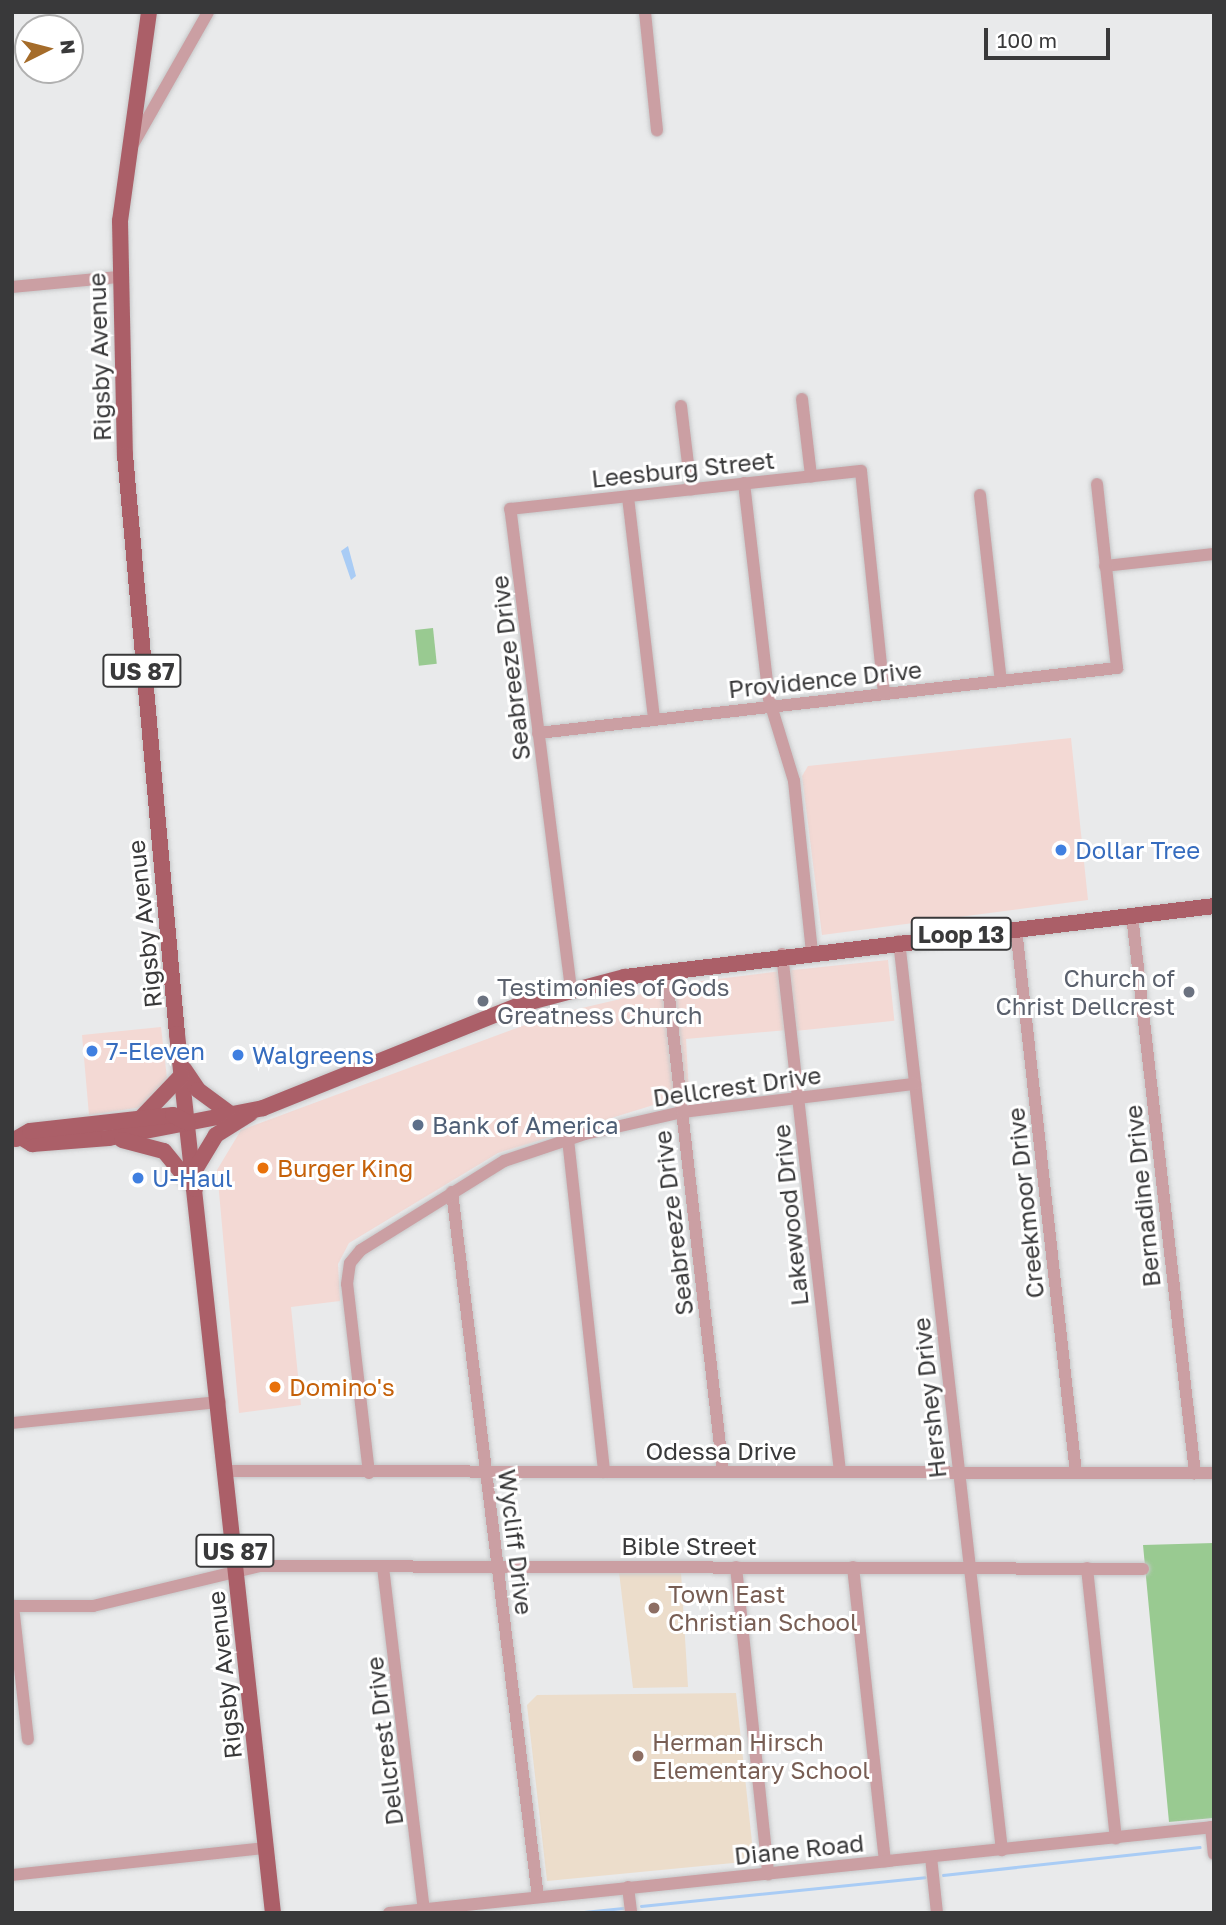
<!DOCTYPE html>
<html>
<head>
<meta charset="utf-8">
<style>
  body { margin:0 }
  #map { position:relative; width:1226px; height:1925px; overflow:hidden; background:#e9eaeb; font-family:"Golos Text",sans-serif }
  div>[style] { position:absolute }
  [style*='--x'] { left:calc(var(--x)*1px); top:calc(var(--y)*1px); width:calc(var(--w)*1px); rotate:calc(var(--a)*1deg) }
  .commercial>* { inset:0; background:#f3d9d4; transform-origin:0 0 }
  .education>* { inset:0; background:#ecddcb }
  .green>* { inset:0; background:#99ca91; transform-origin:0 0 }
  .water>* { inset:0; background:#a9ccf5 }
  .stream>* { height:2.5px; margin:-1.25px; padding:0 1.25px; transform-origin:1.25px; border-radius:1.25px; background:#a9ccf5 }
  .roads { filter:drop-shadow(0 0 2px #c6c7c8) drop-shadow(0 0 2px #c6c7c8) }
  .minor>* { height:12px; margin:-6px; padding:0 6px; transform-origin:6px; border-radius:6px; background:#cb9fa3 }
  .major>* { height:16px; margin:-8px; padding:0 8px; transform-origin:8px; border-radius:8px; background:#ab5f68 }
  .dots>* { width:19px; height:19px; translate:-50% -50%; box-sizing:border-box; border:4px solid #fff; border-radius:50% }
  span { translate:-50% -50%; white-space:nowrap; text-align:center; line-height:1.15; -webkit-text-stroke:6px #fff; paint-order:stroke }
  .shield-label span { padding:2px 5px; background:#fff; border:2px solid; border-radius:5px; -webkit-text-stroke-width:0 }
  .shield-label { font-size:23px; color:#39393a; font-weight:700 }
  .street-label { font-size:24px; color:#39393a }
  .shop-label { font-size:24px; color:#366cbe }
  .left { translate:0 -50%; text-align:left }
  .worship-label { font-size:24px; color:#5b616d }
  .right { translate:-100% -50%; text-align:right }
  .service-label { font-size:24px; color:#4e5e75 }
  .food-label { font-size:24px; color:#c56008 }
  .education-label { font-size:24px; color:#785e54 }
  .frame { position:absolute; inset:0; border:14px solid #39393a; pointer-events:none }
  .north { position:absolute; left:14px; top:14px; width:70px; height:70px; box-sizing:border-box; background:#fff; border:2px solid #b0b0b0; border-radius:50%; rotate:84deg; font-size:19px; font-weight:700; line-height:28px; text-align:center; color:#39393a }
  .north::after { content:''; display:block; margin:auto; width:24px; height:32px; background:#a56c2a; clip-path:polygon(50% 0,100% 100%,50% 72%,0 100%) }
  .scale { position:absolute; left:984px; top:28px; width:126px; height:32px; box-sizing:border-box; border:4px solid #39393a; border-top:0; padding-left:9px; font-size:21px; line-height:24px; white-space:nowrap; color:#39393a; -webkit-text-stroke:5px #fff; paint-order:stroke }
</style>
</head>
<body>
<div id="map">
  <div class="commercial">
    <i style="clip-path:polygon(1071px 738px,1088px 900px,822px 935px,802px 776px,808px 766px)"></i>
    <i style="left:888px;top:960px;width:61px;height:100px;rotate:84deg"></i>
    <i style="clip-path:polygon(781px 971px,787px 1030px,686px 1039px,689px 1094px,498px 1153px,349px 1243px,338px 1264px,340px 1301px,291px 1307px,301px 1405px,239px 1413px,217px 1170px,241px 1130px,552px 1015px,693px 982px)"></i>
    <i style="clip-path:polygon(161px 1027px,167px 1078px,149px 1106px,89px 1115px,82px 1035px)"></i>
  </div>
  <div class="education">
    <i style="clip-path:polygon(619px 1572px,681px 1572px,688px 1687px,633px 1688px)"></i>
    <i style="clip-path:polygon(736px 1693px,754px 1861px,547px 1881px,527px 1705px,537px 1695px)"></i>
  </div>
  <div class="green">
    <i style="left:433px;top:628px;width:36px;height:18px;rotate:84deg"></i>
    <i style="clip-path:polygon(1214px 1543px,1214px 1818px,1169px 1822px,1143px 1545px)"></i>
  </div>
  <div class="water">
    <i style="clip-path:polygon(348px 546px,356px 576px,351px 580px,341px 551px)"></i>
  </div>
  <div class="stream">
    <i style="--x:943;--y:1875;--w:258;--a:-6.2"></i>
    <i style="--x:641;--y:1906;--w:285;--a:-5.8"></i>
    <i style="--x:574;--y:1913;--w:49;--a:-5.8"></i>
  </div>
  <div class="roads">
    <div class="minor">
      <i style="--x:645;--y:12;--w:119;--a:84.2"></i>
      <i style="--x:132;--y:146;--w:154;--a:-60.4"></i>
      <i style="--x:12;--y:287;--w:106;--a:-5.4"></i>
      <i style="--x:802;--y:399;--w:78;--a:83.3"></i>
      <i style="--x:681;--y:406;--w:84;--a:83.1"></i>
      <i style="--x:744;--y:483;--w:217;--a:83.4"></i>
      <i style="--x:769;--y:699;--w:86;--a:73"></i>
      <i style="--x:794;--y:781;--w:171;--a:84"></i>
      <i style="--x:980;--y:495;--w:187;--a:83.6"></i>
      <i style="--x:628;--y:497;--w:224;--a:83.3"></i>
      <i style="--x:1105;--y:566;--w:110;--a:-6.3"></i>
      <i style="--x:538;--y:733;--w:583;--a:-6.41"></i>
      <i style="--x:1117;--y:668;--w:185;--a:-96.2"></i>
      <i style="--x:1132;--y:915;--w:562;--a:83.56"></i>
      <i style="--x:1016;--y:928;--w:548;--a:83.72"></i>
      <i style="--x:899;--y:941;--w:915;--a:83.54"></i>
      <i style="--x:782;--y:954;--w:521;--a:83.61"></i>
      <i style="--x:666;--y:970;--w:505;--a:83.52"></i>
      <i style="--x:571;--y:989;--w:484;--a:-97.2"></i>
      <i style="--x:510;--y:509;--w:353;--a:-6.2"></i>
      <i style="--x:861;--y:471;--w:224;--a:84.1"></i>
      <i style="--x:568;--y:1139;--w:335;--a:83.8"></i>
      <i style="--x:452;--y:1192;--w:710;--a:83.05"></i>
      <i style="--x:12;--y:1423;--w:209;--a:-5.8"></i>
      <i style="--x:228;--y:1471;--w:986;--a:0.12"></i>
      <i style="--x:369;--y:1473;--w:190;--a:-96.6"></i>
      <i style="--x:347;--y:1284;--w:21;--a:-82"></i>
      <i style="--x:350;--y:1263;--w:17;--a:-50"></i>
      <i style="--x:361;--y:1250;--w:168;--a:-31.9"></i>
      <i style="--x:504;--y:1161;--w:85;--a:-18.4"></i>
      <i style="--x:585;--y:1134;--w:99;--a:-12.8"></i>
      <i style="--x:682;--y:1112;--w:235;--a:-6.9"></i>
      <i style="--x:383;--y:1567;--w:344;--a:83.2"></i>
      <i style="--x:736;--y:1567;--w:309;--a:84"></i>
      <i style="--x:853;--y:1567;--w:296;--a:83.8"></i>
      <i style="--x:1087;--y:1568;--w:272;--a:83.9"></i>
      <i style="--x:12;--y:1606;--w:81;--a:0"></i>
      <i style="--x:93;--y:1606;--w:172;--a:-13.5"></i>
      <i style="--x:260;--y:1566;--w:883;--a:0.19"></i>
      <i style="--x:13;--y:1606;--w:134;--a:83.6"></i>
      <i style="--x:1211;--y:1827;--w:27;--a:84"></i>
      <i style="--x:931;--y:1857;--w:56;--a:83.9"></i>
      <i style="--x:12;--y:1875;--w:254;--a:-6.1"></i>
      <i style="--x:628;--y:1887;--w:26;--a:83"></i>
      <i style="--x:389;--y:1913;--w:829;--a:-5.95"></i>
    </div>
    <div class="major">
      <i style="--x:149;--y:12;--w:211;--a:97.9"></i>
      <i style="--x:120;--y:221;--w:234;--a:88.8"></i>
      <i style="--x:125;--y:455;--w:581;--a:84.87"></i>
      <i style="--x:177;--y:1034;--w:884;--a:83.77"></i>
      <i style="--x:184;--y:1069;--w:25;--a:56"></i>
      <i style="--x:198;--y:1090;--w:42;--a:36.3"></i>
      <i style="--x:141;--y:1118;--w:59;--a:-46.4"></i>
      <i style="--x:22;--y:1138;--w:12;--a:31"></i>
      <i style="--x:32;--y:1144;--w:77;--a:-4.5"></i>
      <i style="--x:109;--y:1138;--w:157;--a:-11"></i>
      <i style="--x:263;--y:1108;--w:276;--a:-21.9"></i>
      <i style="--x:519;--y:1005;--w:110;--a:-14.8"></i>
      <i style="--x:625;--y:977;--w:593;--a:-6.87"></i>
      <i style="--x:16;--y:1139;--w:16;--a:-30"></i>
      <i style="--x:30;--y:1131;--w:144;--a:-6.4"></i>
      <i style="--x:173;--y:1115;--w:16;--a:27"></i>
      <i style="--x:122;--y:1140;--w:43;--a:14.7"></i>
      <i style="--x:164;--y:1151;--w:49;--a:50.8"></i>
      <i style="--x:193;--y:1173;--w:44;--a:-58.8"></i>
      <i style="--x:216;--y:1135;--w:40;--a:-32"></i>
    </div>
  </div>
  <div class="dots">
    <i style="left:1061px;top:850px;background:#3f7fe0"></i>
    <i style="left:1189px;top:992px;background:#6b7280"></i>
    <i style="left:483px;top:1001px;background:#6b7280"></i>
    <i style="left:92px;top:1051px;background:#3f7fe0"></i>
    <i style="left:238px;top:1055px;background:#3f7fe0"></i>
    <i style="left:418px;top:1125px;background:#5c6f8a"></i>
    <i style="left:263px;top:1168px;background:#e8710a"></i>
    <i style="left:138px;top:1178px;background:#3f7fe0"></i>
    <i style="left:275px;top:1387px;background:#e8710a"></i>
    <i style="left:654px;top:1608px;background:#8d6e63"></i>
    <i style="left:638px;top:1756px;background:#8d6e63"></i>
  </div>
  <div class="shield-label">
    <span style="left:142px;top:671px">US 87</span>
    <span style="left:961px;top:934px">Loop 13</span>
    <span style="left:235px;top:1551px">US 87</span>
  </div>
  <div class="street-label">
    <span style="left:99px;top:357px;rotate:-92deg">Rigsby Avenue</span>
    <span style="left:683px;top:469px;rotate:-6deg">Leesburg Street</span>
    <span style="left:510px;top:668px;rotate:-97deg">Seabreeze Drive</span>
    <span style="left:825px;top:679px;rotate:-6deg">Providence Drive</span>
    <span style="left:144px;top:924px;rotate:-96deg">Rigsby Avenue</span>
    <span style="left:737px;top:1086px;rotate:-8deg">Dellcrest Drive</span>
    <span style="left:1142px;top:1196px;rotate:-96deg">Bernadine Drive</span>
    <span style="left:1025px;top:1203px;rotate:-96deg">Creekmoor Drive</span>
    <span style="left:790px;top:1215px;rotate:-96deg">Lakewood Drive</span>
    <span style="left:673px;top:1223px;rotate:-97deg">Seabreeze Drive</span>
    <span style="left:929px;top:1398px;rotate:-96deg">Hershey Drive</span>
    <span style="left:721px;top:1451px">Odessa Drive</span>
    <span style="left:516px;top:1542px;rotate:83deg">Wycliff Drive</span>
    <span style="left:689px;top:1546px">Bible Street</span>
    <span style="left:224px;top:1675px;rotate:-96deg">Rigsby Avenue</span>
    <span style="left:384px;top:1741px;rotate:-97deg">Dellcrest Drive</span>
    <span style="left:799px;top:1849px;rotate:-6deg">Diane Road</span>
  </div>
  <div class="shop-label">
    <span class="left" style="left:1075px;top:850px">Dollar Tree</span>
    <span class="left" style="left:106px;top:1051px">7-Eleven</span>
    <span class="left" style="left:252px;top:1055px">Walgreens</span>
    <span class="left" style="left:152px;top:1178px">U-Haul</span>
  </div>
  <div class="worship-label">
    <span class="right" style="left:1175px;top:992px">Church of<br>Christ Dellcrest</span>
    <span class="left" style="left:497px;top:1001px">Testimonies of Gods<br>Greatness Church</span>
  </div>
  <div class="service-label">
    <span class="left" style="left:432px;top:1125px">Bank of America</span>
  </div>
  <div class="food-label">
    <span class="left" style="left:277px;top:1168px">Burger King</span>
    <span class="left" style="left:289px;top:1387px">Domino's</span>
  </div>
  <div class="education-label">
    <span class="left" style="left:668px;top:1608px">Town East<br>Christian School</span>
    <span class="left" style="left:652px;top:1756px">Herman Hirsch<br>Elementary School</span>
  </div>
  <div class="frame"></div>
  <div class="north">N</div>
  <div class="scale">100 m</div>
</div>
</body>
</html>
